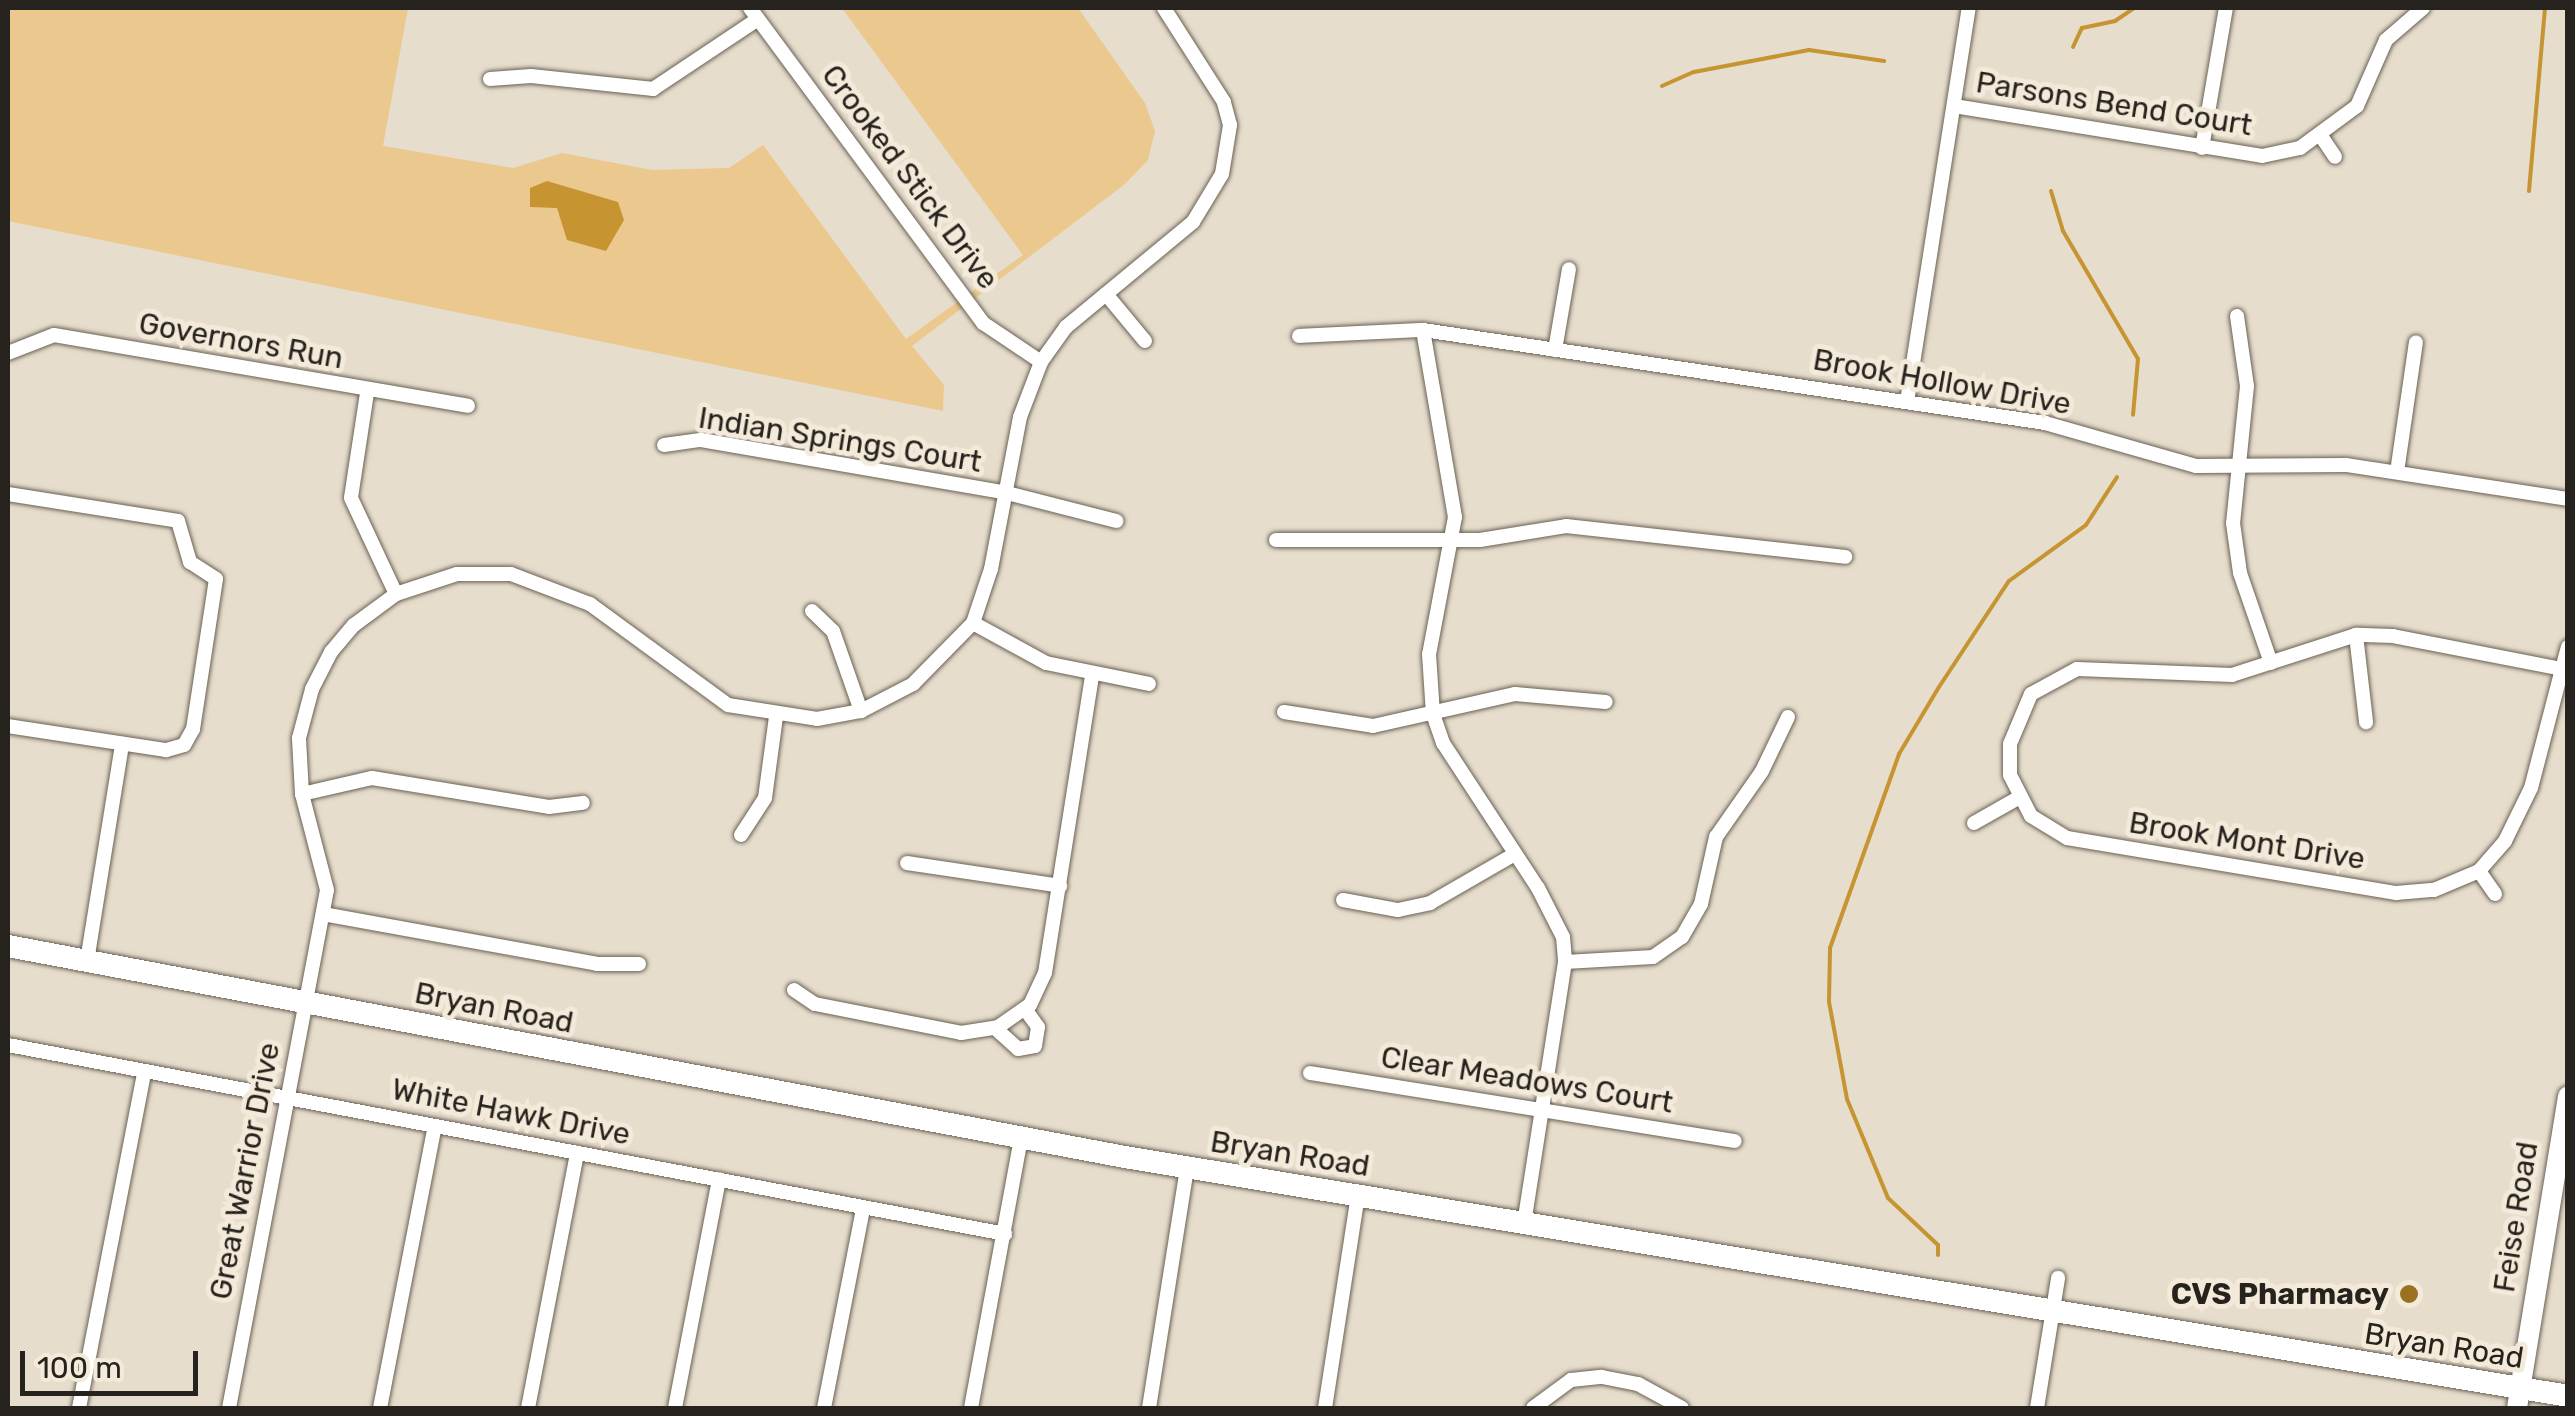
<!DOCTYPE html>
<html>
<head>
<meta charset="utf-8">
<style>
  body { margin:0 }
  #map { position:relative; width:2575px; height:1416px; overflow:hidden; background:#e6ddcd; font-family:Rubik,sans-serif }
  div>[style] { position:absolute }
  [style*='--x'] { left:calc(var(--x)*1px); top:calc(var(--y)*1px); width:calc(var(--w)*1px); rotate:calc(var(--a)*1deg) }
  .green>* { inset:0; background:#ebc88d }
  .water>* { inset:0; background:#c69431 }
  .stream>* { height:4px; margin:-2px; padding:0 2px; transform-origin:2px; border-radius:2px; background:#c69431 }
  .roads { filter:drop-shadow(0 0 2px #696153) drop-shadow(0 0 2px #696153) }
  .street>* { height:14px; margin:-7px; padding:0 7px; transform-origin:7px; border-radius:7px; background:#fff }
  .secondary>* { height:20px; margin:-10px; padding:0 10px; transform-origin:10px; border-radius:10px; background:#fff }
  .primary>* { height:22px; margin:-11px; padding:0 11px; transform-origin:11px; border-radius:11px; background:#fff }
  .dots>* { width:28px; height:28px; translate:-50% -50%; box-sizing:border-box; border:5px solid #f4eada; border-radius:50% }
  span { translate:-50% -50%; white-space:nowrap; text-align:center; line-height:1.15; -webkit-text-stroke:10px #f4eada; paint-order:stroke }
  .street-label { font-size:30px; color:#26221d }
  .poi-label { font-size:30px; color:#26221d; font-weight:700 }
  .right { translate:-100% -50%; text-align:right }
  .frame { position:absolute; inset:0; border:10px solid #26221d; pointer-events:none }
  .scale { position:absolute; left:20px; top:1351px; width:178px; height:45px; box-sizing:border-box; border:5px solid #26221d; border-top:0; padding-left:12px; font-size:30px; line-height:35px; white-space:nowrap; color:#26221d; -webkit-text-stroke:8px #f4eada; paint-order:stroke }
</style>
</head>
<body>
<div id="map">
  <div class="green">
    <i style="clip-path:polygon(8px 8px,408px 8px,383px 146px,513px 168px,562px 153px,652px 170px,729px 168px,763px 145px,906px 339px,1023px 255px,842px 8px,1078px 8px,1145px 103px,1155px 131px,1148px 160px,1125px 184px,912px 346px,944px 385px,943px 411px,8px 221px)"></i>
  </div>
  <div class="water">
    <i style="clip-path:polygon(547px 181px,618px 202px,624px 220px,606px 251px,567px 240px,557px 208px,530px 207px,530px 188px)"></i>
  </div>
  <div class="stream">
    <i style="--x:2073;--y:47;--w:21;--a:-65"></i>
    <i style="--x:2082;--y:28;--w:34;--a:-12"></i>
    <i style="--x:2115;--y:21;--w:23;--a:-34"></i>
    <i style="--x:1662;--y:86;--w:35;--a:-24"></i>
    <i style="--x:1694;--y:72;--w:117;--a:-10.8"></i>
    <i style="--x:1809;--y:50;--w:76;--a:8.3"></i>
    <i style="--x:2051;--y:191;--w:42;--a:73.3"></i>
    <i style="--x:2063;--y:231;--w:148;--a:59.6"></i>
    <i style="--x:2138;--y:359;--w:56;--a:95.1"></i>
    <i style="--x:2529;--y:191;--w:184;--a:-85"></i>
    <i style="--x:1938;--y:1255;--w:10;--a:-90"></i>
    <i style="--x:1938;--y:1245;--w:69;--a:-136.8"></i>
    <i style="--x:1888;--y:1198;--w:107;--a:-112.5"></i>
    <i style="--x:1847;--y:1099;--w:99;--a:-100.5"></i>
    <i style="--x:1829;--y:1002;--w:54;--a:-88.9"></i>
    <i style="--x:1830;--y:948;--w:206;--a:-70.4"></i>
    <i style="--x:1899;--y:754;--w:78;--a:-59.2"></i>
    <i style="--x:1939;--y:687;--w:127;--a:-56.6"></i>
    <i style="--x:2009;--y:581;--w:95;--a:-36"></i>
    <i style="--x:2086;--y:525;--w:57;--a:-57.1"></i>
  </div>
  <div class="roads">
    <div class="street">
      <i style="--x:750;--y:8;--w:392;--a:53.5"></i>
      <i style="--x:983;--y:323;--w:70;--a:33.9"></i>
      <i style="--x:490;--y:79;--w:41;--a:-4.2"></i>
      <i style="--x:531;--y:76;--w:123;--a:6.1"></i>
      <i style="--x:653;--y:89;--w:126;--a:-33.7"></i>
      <i style="--x:1954;--y:106;--w:312;--a:9.2"></i>
      <i style="--x:2262;--y:156;--w:39;--a:-12"></i>
      <i style="--x:2300;--y:148;--w:71;--a:-36.4"></i>
      <i style="--x:2357;--y:106;--w:72;--a:-66.3"></i>
      <i style="--x:2386;--y:40;--w:49;--a:-40.9"></i>
      <i style="--x:2321;--y:136;--w:25;--a:56"></i>
      <i style="--x:2202;--y:148;--w:142;--a:-80.3"></i>
      <i style="--x:1106;--y:294;--w:61;--a:50.3"></i>
      <i style="--x:2237;--y:316;--w:71;--a:81.9"></i>
      <i style="--x:2247;--y:386;--w:138;--a:95.8"></i>
      <i style="--x:2233;--y:523;--w:50;--a:82"></i>
      <i style="--x:2240;--y:573;--w:95;--a:71"></i>
      <i style="--x:1423;--y:330;--w:190;--a:80.3"></i>
      <i style="--x:1455;--y:517;--w:139;--a:100.7"></i>
      <i style="--x:1429;--y:654;--w:60;--a:86.2"></i>
      <i style="--x:1433;--y:714;--w:31;--a:71"></i>
      <i style="--x:1443;--y:743;--w:173;--a:56.8"></i>
      <i style="--x:1538;--y:888;--w:55;--a:63"></i>
      <i style="--x:1563;--y:937;--w:25;--a:85"></i>
      <i style="--x:1565;--y:962;--w:264;--a:98.9"></i>
      <i style="--x:1299;--y:336;--w:124;--a:-2.8"></i>
      <i style="--x:1423;--y:330;--w:629;--a:8.5"></i>
      <i style="--x:2045;--y:423;--w:157;--a:15.9"></i>
      <i style="--x:2196;--y:466;--w:150;--a:-0.4"></i>
      <i style="--x:2346;--y:465;--w:225;--a:8.7"></i>
      <i style="--x:1555;--y:350;--w:82;--a:-80.2"></i>
      <i style="--x:8;--y:353;--w:49;--a:-21.4"></i>
      <i style="--x:54;--y:335;--w:420;--a:9.7"></i>
      <i style="--x:367;--y:393;--w:106;--a:98.7"></i>
      <i style="--x:351;--y:498;--w:106;--a:64.9"></i>
      <i style="--x:1907;--y:402;--w:399;--a:-81.1"></i>
      <i style="--x:664;--y:445;--w:37;--a:-8"></i>
      <i style="--x:701;--y:440;--w:311;--a:9.8"></i>
      <i style="--x:1007;--y:493;--w:113;--a:14.4"></i>
      <i style="--x:2397;--y:472;--w:131;--a:-81.7"></i>
      <i style="--x:8;--y:494;--w:172;--a:9"></i>
      <i style="--x:178;--y:521;--w:43;--a:73.7"></i>
      <i style="--x:190;--y:562;--w:31;--a:33"></i>
      <i style="--x:216;--y:579;--w:152;--a:98.7"></i>
      <i style="--x:193;--y:729;--w:18;--a:119"></i>
      <i style="--x:184;--y:745;--w:19;--a:164"></i>
      <i style="--x:166;--y:750;--w:160;--a:-171.4"></i>
      <i style="--x:1276;--y:540;--w:204;--a:0"></i>
      <i style="--x:1480;--y:540;--w:87;--a:-9.2"></i>
      <i style="--x:1566;--y:526;--w:281;--a:6.3"></i>
      <i style="--x:812;--y:611;--w:29;--a:44"></i>
      <i style="--x:833;--y:631;--w:85;--a:70.7"></i>
      <i style="--x:973;--y:623;--w:83;--a:28.7"></i>
      <i style="--x:1046;--y:663;--w:105;--a:11.5"></i>
      <i style="--x:2356;--y:635;--w:88;--a:83.4"></i>
      <i style="--x:2562;--y:669;--w:172;--a:-169"></i>
      <i style="--x:2393;--y:636;--w:37;--a:-178"></i>
      <i style="--x:2356;--y:635;--w:130;--a:162.1"></i>
      <i style="--x:2232;--y:675;--w:155;--a:-177.8"></i>
      <i style="--x:2077;--y:669;--w:52;--a:151.5"></i>
      <i style="--x:2031;--y:694;--w:54;--a:112.8"></i>
      <i style="--x:2010;--y:744;--w:31;--a:90"></i>
      <i style="--x:2010;--y:775;--w:46;--a:62.9"></i>
      <i style="--x:2031;--y:816;--w:42;--a:31.4"></i>
      <i style="--x:2067;--y:838;--w:334;--a:9.5"></i>
      <i style="--x:2396;--y:893;--w:38;--a:-5"></i>
      <i style="--x:2434;--y:890;--w:49;--a:-22.9"></i>
      <i style="--x:2479;--y:871;--w:40;--a:-49"></i>
      <i style="--x:2505;--y:841;--w:59;--a:-63.9"></i>
      <i style="--x:2531;--y:788;--w:123;--a:-75.4"></i>
      <i style="--x:2562;--y:669;--w:23;--a:-75"></i>
      <i style="--x:1284;--y:712;--w:90;--a:8.9"></i>
      <i style="--x:1373;--y:726;--w:146;--a:-12.7"></i>
      <i style="--x:1515;--y:694;--w:91;--a:5"></i>
      <i style="--x:302;--y:794;--w:72;--a:-12.9"></i>
      <i style="--x:372;--y:778;--w:179;--a:9.3"></i>
      <i style="--x:549;--y:807;--w:34;--a:-7"></i>
      <i style="--x:1974;--y:823;--w:53;--a:-29.5"></i>
      <i style="--x:741;--y:835;--w:44;--a:-57"></i>
      <i style="--x:765;--y:798;--w:82;--a:-82.3"></i>
      <i style="--x:907;--y:863;--w:155;--a:8.5"></i>
      <i style="--x:2479;--y:871;--w:28;--a:55"></i>
      <i style="--x:1343;--y:900;--w:56;--a:10.3"></i>
      <i style="--x:1398;--y:910;--w:33;--a:-12"></i>
      <i style="--x:1430;--y:903;--w:96;--a:-30"></i>
      <i style="--x:323;--y:914;--w:279;--a:10.3"></i>
      <i style="--x:597;--y:964;--w:42;--a:0"></i>
      <i style="--x:87;--y:961;--w:220;--a:-80.8"></i>
      <i style="--x:1565;--y:962;--w:88;--a:-3.3"></i>
      <i style="--x:1653;--y:957;--w:35;--a:-35"></i>
      <i style="--x:1682;--y:937;--w:38;--a:-60"></i>
      <i style="--x:1701;--y:904;--w:69;--a:-77.4"></i>
      <i style="--x:1716;--y:837;--w:80;--a:-55.1"></i>
      <i style="--x:1762;--y:771;--w:60;--a:-64.3"></i>
      <i style="--x:794;--y:990;--w:25;--a:34"></i>
      <i style="--x:815;--y:1004;--w:149;--a:11.2"></i>
      <i style="--x:961;--y:1033;--w:37;--a:-9"></i>
      <i style="--x:998;--y:1027;--w:39;--a:-35"></i>
      <i style="--x:1030;--y:1005;--w:35;--a:-65"></i>
      <i style="--x:1045;--y:973;--w:302;--a:-81"></i>
      <i style="--x:995;--y:1028;--w:31;--a:42"></i>
      <i style="--x:1018;--y:1049;--w:17;--a:-10"></i>
      <i style="--x:1035;--y:1046;--w:19;--a:-81"></i>
      <i style="--x:1038;--y:1027;--w:22;--a:-126"></i>
      <i style="--x:8;--y:1045;--w:1015;--a:10.73"></i>
      <i style="--x:1310;--y:1073;--w:430;--a:9.1"></i>
      <i style="--x:79;--y:1408;--w:341;--a:-79"></i>
      <i style="--x:229;--y:1408;--w:527;--a:-79.29"></i>
      <i style="--x:327;--y:890;--w:99;--a:-104.6"></i>
      <i style="--x:302;--y:794;--w:56;--a:-93.1"></i>
      <i style="--x:299;--y:738;--w:51;--a:-75.1"></i>
      <i style="--x:312;--y:689;--w:42;--a:-62.8"></i>
      <i style="--x:331;--y:652;--w:35;--a:-50"></i>
      <i style="--x:354;--y:625;--w:52;--a:-36.4"></i>
      <i style="--x:396;--y:594;--w:64;--a:-18.2"></i>
      <i style="--x:457;--y:574;--w:54;--a:0"></i>
      <i style="--x:511;--y:574;--w:85;--a:20.8"></i>
      <i style="--x:590;--y:604;--w:171;--a:36.2"></i>
      <i style="--x:728;--y:705;--w:90;--a:8.9"></i>
      <i style="--x:817;--y:719;--w:45;--a:-10.3"></i>
      <i style="--x:861;--y:711;--w:59;--a:-27.4"></i>
      <i style="--x:913;--y:684;--w:86;--a:-45.5"></i>
      <i style="--x:973;--y:623;--w:57;--a:-71.6"></i>
      <i style="--x:991;--y:569;--w:155;--a:-79.2"></i>
      <i style="--x:1020;--y:417;--w:59;--a:-69.1"></i>
      <i style="--x:1041;--y:362;--w:43;--a:-54.5"></i>
      <i style="--x:1066;--y:327;--w:165;--a:-39.6"></i>
      <i style="--x:1193;--y:222;--w:56;--a:-58.9"></i>
      <i style="--x:1222;--y:174;--w:50;--a:-80.7"></i>
      <i style="--x:1230;--y:125;--w:24;--a:-105"></i>
      <i style="--x:1224;--y:102;--w:112;--a:-122.6"></i>
      <i style="--x:380;--y:1408;--w:287;--a:-79"></i>
      <i style="--x:528;--y:1408;--w:260;--a:-79.1"></i>
      <i style="--x:675;--y:1408;--w:233;--a:-79.1"></i>
      <i style="--x:824;--y:1408;--w:203;--a:-78.9"></i>
      <i style="--x:971;--y:1408;--w:274;--a:-79.5"></i>
      <i style="--x:1149;--y:1408;--w:244;--a:-81"></i>
      <i style="--x:1325;--y:1408;--w:216;--a:-81.2"></i>
      <i style="--x:1533;--y:1408;--w:47;--a:-36.4"></i>
      <i style="--x:1571;--y:1380;--w:31;--a:-6"></i>
      <i style="--x:1602;--y:1377;--w:37;--a:11"></i>
      <i style="--x:1638;--y:1384;--w:50;--a:28.6"></i>
      <i style="--x:2037;--y:1408;--w:132;--a:-80.8"></i>
    </div>
    <div class="secondary">
      <i style="--x:2517;--y:1408;--w:316;--a:-80.7"></i>
    </div>
    <div class="primary">
      <i style="--x:8;--y:946;--w:1137;--a:10.7"></i>
      <i style="--x:1125;--y:1157;--w:1463;--a:9.4"></i>
    </div>
  </div>
  <div class="dots">
    <i style="left:2409px;top:1294px;background:#9a711e"></i>
  </div>
  <div class="street-label">
    <span style="left:2114px;top:104px;rotate:9deg">Parsons Bend Court</span>
    <span style="left:910px;top:177px;rotate:53deg">Crooked Stick Drive</span>
    <span style="left:241px;top:341px;rotate:10deg">Governors Run</span>
    <span style="left:1942px;top:382px;rotate:10deg">Brook Hollow Drive</span>
    <span style="left:840px;top:440px;rotate:9deg">Indian Springs Court</span>
    <span style="left:2247px;top:841px;rotate:9deg">Brook Mont Drive</span>
    <span style="left:494px;top:1008px;rotate:11deg">Bryan Road</span>
    <span style="left:1527px;top:1080px;rotate:9deg">Clear Meadows Court</span>
    <span style="left:511px;top:1112px;rotate:11deg">White Hawk Drive</span>
    <span style="left:1290px;top:1154px;rotate:9deg">Bryan Road</span>
    <span style="left:245px;top:1171px;rotate:-79deg">Great Warrior Drive</span>
    <span style="left:2516px;top:1217px;rotate:-81deg">Feise Road</span>
    <span style="left:2444px;top:1346px;rotate:9deg">Bryan Road</span>
  </div>
  <div class="poi-label">
    <span class="right" style="left:2389px;top:1294px">CVS Pharmacy</span>
  </div>
  <div class="frame"></div>
  <div class="scale">100 m</div>
</div>
</body>
</html>
